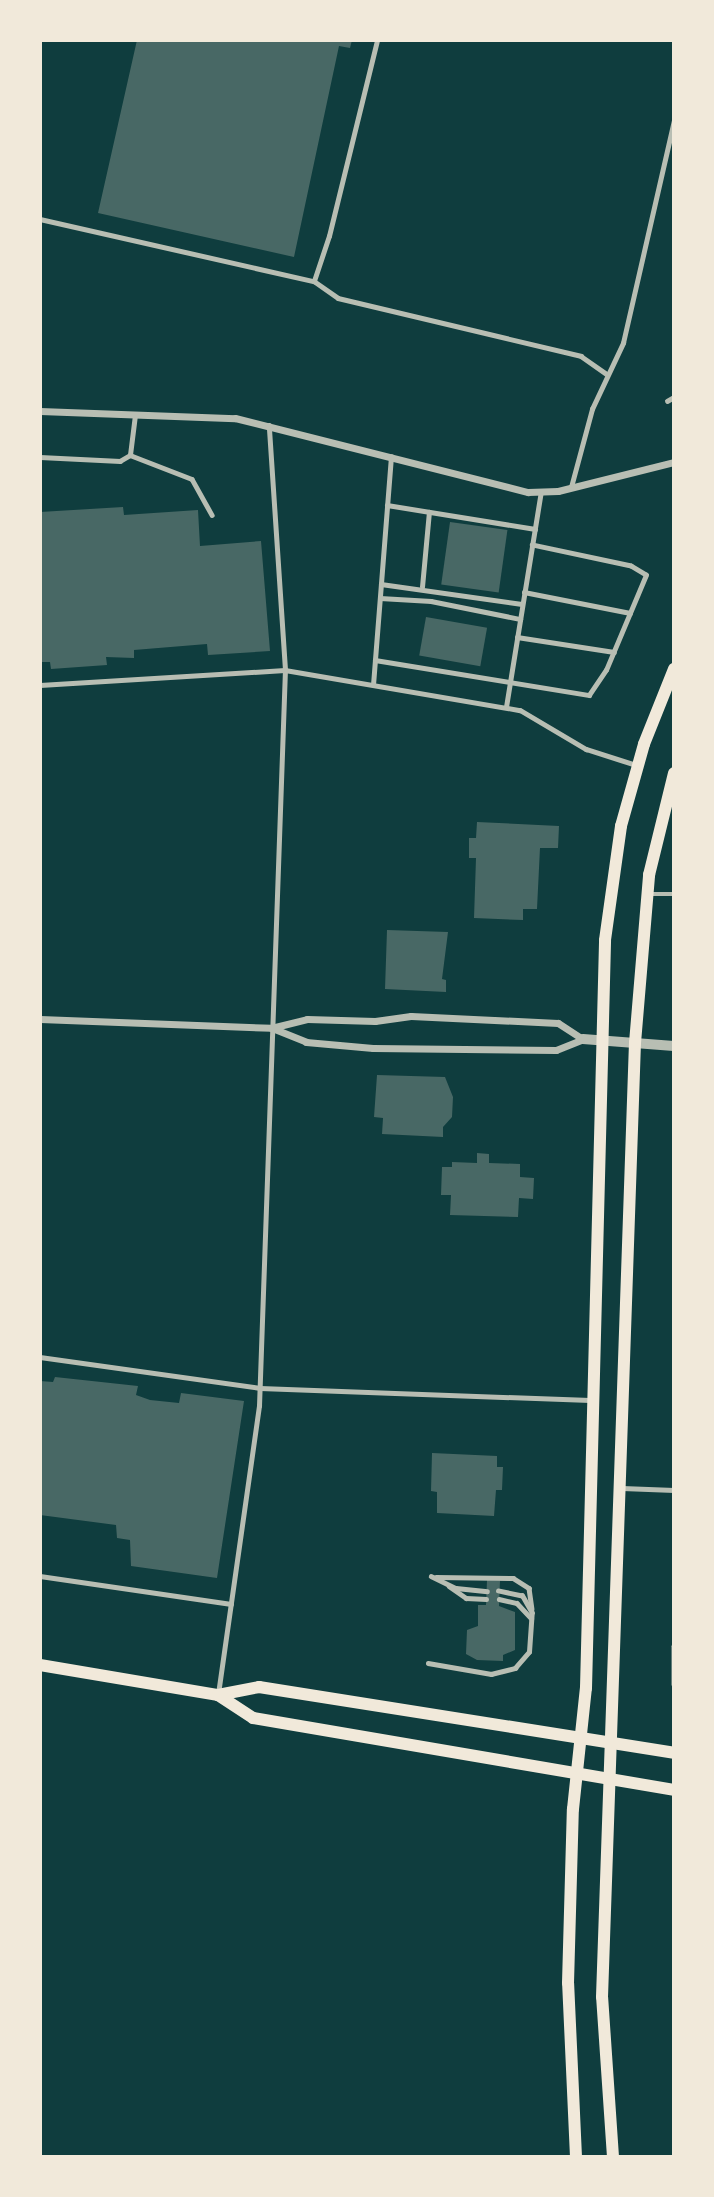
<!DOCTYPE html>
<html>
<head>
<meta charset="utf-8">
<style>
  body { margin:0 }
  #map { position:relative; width:714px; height:2197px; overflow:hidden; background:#0f3d3e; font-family:Quicksand,sans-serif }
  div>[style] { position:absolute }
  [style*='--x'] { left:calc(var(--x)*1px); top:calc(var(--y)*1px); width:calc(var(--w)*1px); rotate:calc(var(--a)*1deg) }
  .building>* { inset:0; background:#486865; transform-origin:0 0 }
  .service>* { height:4.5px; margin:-2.25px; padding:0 2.25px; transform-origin:2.25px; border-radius:2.25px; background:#b8beb3 }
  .minor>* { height:7px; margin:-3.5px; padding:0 3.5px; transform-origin:3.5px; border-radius:3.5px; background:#b8beb3 }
  .tertiary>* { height:10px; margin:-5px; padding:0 5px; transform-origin:5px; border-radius:5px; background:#b8beb3 }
  .secondary>* { height:12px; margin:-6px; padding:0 6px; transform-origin:6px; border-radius:6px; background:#f1e9da }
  span { translate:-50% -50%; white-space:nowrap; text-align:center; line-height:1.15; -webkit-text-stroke:6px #f1e9da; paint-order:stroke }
  .frame { position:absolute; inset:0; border:42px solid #f1e9da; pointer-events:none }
</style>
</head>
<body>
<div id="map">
  <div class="building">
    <i style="clip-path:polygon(137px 40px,352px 40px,350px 48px,339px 46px,294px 257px,98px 213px)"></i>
    <i style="clip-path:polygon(123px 507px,124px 515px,198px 510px,200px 546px,261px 541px,270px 651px,208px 655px,207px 644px,134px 650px,134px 658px,106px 657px,107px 665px,51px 669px,50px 662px,40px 662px,40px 512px)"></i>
    <i style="left:450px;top:522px;width:58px;height:63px;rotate:8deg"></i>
    <i style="left:426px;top:617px;width:62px;height:39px;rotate:10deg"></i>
    <i style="clip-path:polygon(477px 822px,559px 826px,558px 848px,540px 848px,537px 909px,523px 909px,523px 920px,474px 918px,476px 858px,469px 858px,469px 838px,476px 838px)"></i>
    <i style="clip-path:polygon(387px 930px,448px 932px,442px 979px,446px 980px,446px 992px,385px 989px)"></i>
    <i style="clip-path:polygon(377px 1075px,445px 1077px,453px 1097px,452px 1117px,443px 1127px,443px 1137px,382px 1134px,383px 1118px,374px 1117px)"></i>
    <i style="clip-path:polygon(477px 1153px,489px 1154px,489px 1163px,520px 1164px,520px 1177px,534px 1178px,533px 1199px,519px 1198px,518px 1217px,450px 1215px,451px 1195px,441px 1195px,442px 1167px,452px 1167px,452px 1162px,477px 1163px)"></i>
    <i style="clip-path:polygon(55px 1377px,138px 1386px,136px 1395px,150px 1400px,179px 1403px,181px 1393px,244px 1401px,217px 1578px,131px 1566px,130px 1540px,117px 1538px,116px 1525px,40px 1515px,40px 1381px,53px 1382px)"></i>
    <i style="clip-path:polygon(432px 1453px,497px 1456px,497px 1467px,503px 1467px,502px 1490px,496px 1490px,494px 1516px,437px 1513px,437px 1492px,431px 1491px)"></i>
    <i style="clip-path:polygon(487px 1580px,500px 1581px,499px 1606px,515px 1612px,515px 1650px,503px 1655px,503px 1661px,477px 1660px,466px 1654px,467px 1630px,478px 1626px,478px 1605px,486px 1605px)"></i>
  </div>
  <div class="service">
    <i style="--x:40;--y:219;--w:281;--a:12.8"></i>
    <i style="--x:314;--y:281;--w:29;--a:35"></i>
    <i style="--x:338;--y:298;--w:250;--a:13.4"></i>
    <i style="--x:581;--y:356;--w:32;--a:35"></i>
    <i style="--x:314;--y:281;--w:47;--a:-71.6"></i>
    <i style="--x:329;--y:236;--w:202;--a:-76.2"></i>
    <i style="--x:667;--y:401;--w:8;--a:-30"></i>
    <i style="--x:130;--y:455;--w:66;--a:21.2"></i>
    <i style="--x:192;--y:479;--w:41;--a:60.9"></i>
    <i style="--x:40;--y:457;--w:80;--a:2.9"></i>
    <i style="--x:120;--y:461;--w:12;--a:-31"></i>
    <i style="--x:130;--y:455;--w:40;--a:-82.9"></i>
    <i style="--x:571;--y:487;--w:81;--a:-74.9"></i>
    <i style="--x:592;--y:409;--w:73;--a:-64.8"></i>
    <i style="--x:623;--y:343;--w:229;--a:-77.1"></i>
    <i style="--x:387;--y:505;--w:150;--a:9.2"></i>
    <i style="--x:381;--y:584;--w:142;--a:8.1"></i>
    <i style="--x:422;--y:587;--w:75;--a:-84.7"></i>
    <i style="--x:524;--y:592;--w:108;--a:11.2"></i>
    <i style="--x:380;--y:598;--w:51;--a:3.4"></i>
    <i style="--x:431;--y:601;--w:91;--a:11.4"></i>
    <i style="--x:517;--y:637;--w:98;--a:8.8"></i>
    <i style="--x:375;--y:660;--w:217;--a:9.3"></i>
    <i style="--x:589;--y:695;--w:30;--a:-56"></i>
    <i style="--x:606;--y:670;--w:103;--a:-67.2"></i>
    <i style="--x:646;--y:575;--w:17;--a:-149"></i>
    <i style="--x:631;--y:566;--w:101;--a:-168"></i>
    <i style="--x:40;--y:685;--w:245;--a:-3.5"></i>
    <i style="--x:285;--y:670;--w:238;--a:9.7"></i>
    <i style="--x:520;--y:710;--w:77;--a:30.6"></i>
    <i style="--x:586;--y:749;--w:52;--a:17.7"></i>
    <i style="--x:373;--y:685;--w:229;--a:-85.5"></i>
    <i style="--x:506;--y:707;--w:218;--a:-80.8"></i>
    <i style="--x:651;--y:894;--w:23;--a:0"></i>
    <i style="--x:40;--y:1357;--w:222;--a:8"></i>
    <i style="--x:260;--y:1388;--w:330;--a:2.1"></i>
    <i style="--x:622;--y:1488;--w:52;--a:2.2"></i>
    <i style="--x:40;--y:1576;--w:193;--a:8.3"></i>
    <i style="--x:431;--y:1576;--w:28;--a:26"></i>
    <i style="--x:456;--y:1588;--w:31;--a:6"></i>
    <i style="--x:436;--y:1577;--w:77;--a:0.7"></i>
    <i style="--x:513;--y:1578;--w:19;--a:32"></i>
    <i style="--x:529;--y:1588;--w:21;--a:82"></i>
    <i style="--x:449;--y:1586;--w:21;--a:35"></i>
    <i style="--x:466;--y:1598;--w:20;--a:3"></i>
    <i style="--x:499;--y:1599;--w:18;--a:13"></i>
    <i style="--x:517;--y:1603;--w:21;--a:47"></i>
    <i style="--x:674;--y:1646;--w:38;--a:90"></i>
    <i style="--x:428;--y:1663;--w:64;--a:9.9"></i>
    <i style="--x:491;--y:1674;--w:25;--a:-14"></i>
    <i style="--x:515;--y:1668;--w:21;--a:-49"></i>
    <i style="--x:529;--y:1652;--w:39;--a:-86"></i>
    <i style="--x:532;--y:1613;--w:20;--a:-120"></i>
    <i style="--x:522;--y:1596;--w:24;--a:-168"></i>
    <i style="--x:218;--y:1694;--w:291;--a:-81.9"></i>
    <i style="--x:259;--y:1406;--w:736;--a:-87.98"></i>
    <i style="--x:285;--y:670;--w:245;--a:-93.8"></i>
  </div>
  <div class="minor">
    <i style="--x:40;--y:411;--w:195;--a:2.1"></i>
    <i style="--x:235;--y:418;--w:302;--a:14.2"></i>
    <i style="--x:528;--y:492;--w:30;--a:-2"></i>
    <i style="--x:558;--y:491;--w:120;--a:-14"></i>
    <i style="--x:40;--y:1019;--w:231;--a:2.2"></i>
    <i style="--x:271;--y:1028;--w:37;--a:-14"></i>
    <i style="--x:307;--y:1019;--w:68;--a:1.7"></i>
    <i style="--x:375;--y:1021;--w:36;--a:-8"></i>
    <i style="--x:411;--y:1016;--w:147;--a:2.7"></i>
    <i style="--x:558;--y:1023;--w:30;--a:33"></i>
    <i style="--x:272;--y:1028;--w:37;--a:22"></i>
    <i style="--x:306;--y:1042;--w:67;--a:5.1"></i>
    <i style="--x:373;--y:1048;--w:183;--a:0.6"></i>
    <i style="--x:556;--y:1050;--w:29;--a:-22"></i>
  </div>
  <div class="tertiary">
    <i style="--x:583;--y:1039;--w:91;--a:4.4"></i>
  </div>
  <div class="secondary">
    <i style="--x:40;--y:1665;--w:181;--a:9.6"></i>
    <i style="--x:218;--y:1695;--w:42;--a:-11"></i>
    <i style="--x:259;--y:1687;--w:420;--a:9"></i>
    <i style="--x:218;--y:1695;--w:42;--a:33.3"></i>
    <i style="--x:253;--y:1718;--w:427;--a:9.7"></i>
    <i style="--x:576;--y:2157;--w:174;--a:-92.6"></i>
    <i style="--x:568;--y:1983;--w:174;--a:-88.4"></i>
    <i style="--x:573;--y:1809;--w:122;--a:-83.9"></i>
    <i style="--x:586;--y:1688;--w:748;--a:-88.54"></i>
    <i style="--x:605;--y:940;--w:115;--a:-82"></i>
    <i style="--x:621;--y:826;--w:85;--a:-74.3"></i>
    <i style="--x:644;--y:744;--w:81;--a:-68.2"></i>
    <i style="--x:613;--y:2157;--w:160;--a:-93.9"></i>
    <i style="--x:602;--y:1997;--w:955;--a:-88.02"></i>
    <i style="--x:635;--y:1043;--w:169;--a:-85.2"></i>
    <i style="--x:649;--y:875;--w:105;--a:-76.2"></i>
  </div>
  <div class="frame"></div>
</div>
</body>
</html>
